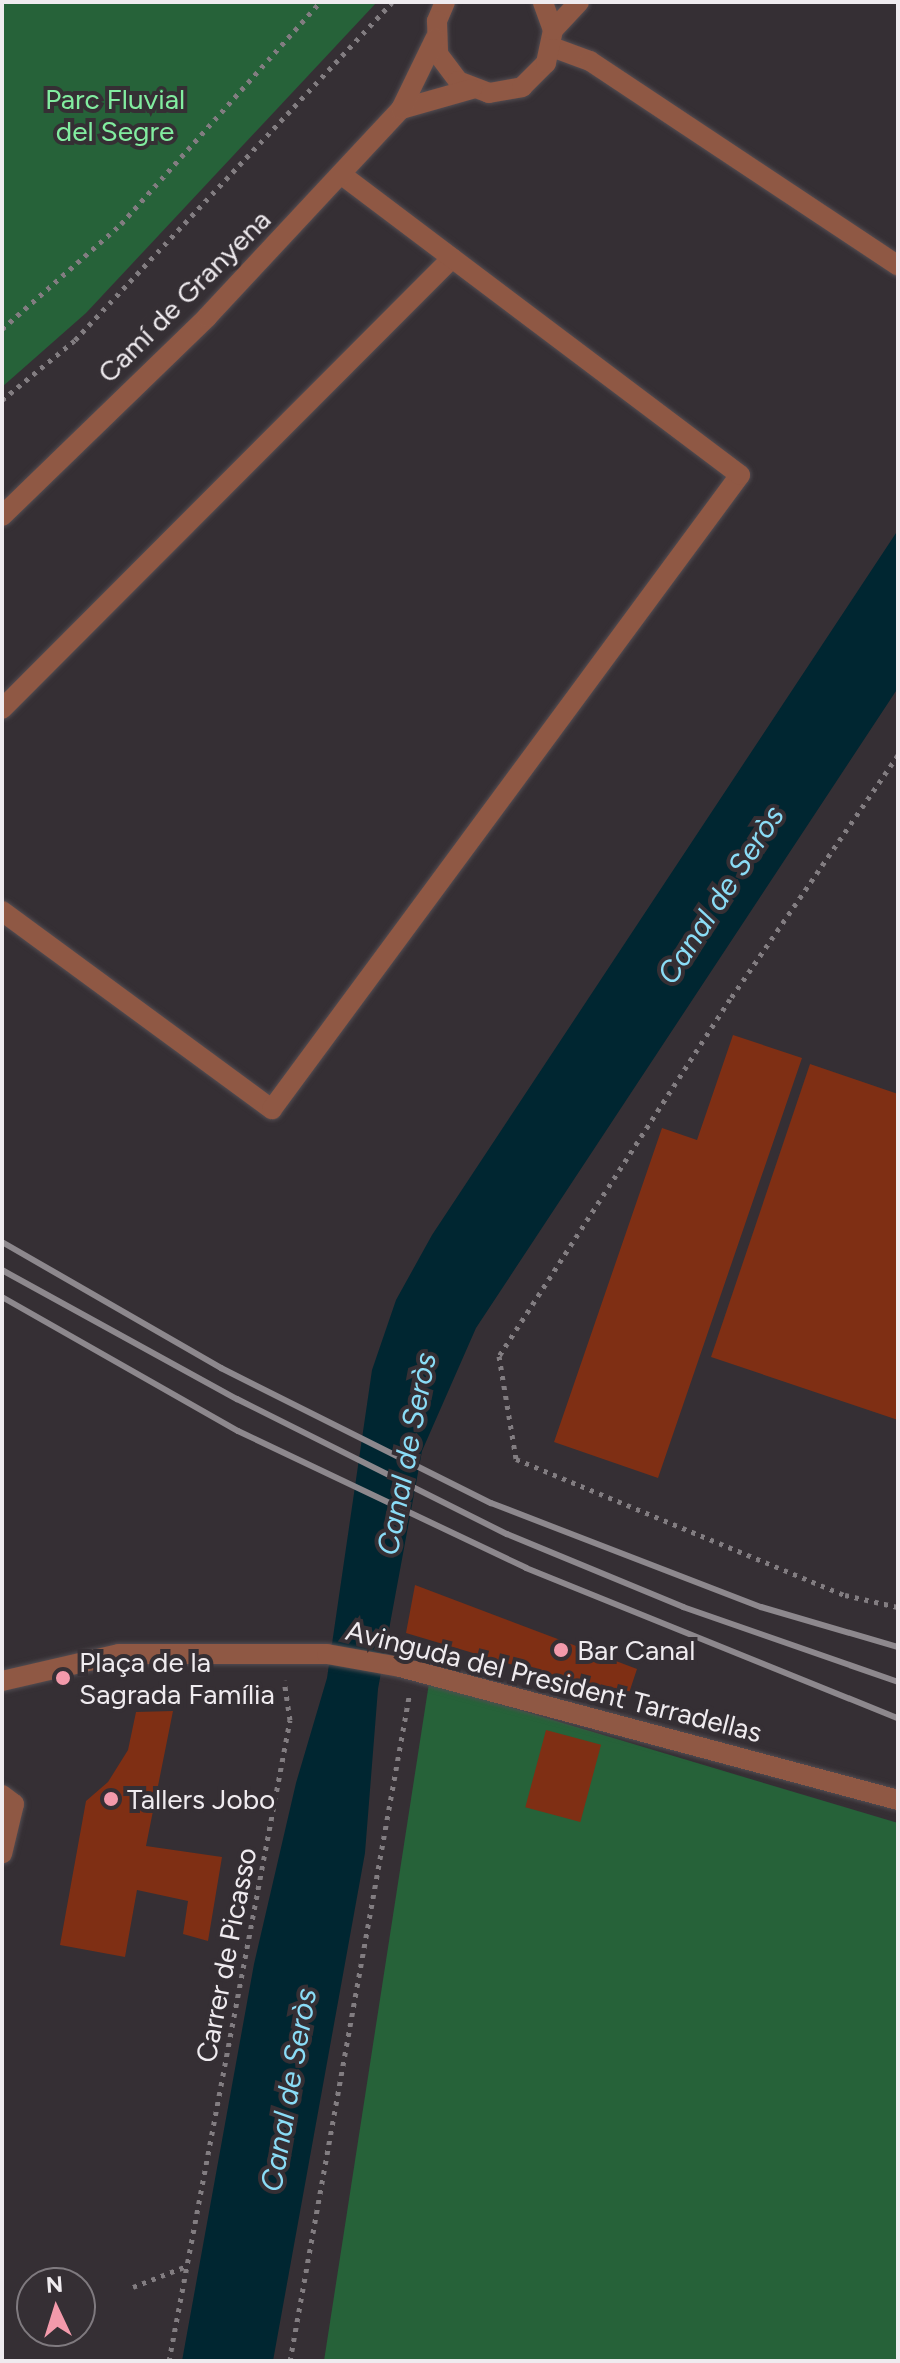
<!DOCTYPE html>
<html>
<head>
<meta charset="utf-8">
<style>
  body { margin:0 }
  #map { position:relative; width:900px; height:2363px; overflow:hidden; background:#352f34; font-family:Figtree,sans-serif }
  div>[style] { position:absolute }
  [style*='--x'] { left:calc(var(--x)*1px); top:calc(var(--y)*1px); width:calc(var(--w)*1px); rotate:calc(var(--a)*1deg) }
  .green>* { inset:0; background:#266239 }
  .water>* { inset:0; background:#002631 }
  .building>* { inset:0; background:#7f2f14; transform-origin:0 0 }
  .path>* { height:5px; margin-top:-2.5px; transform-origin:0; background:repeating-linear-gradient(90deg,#827d81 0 4px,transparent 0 10px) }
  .roads { filter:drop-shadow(0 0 2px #534d52) drop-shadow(0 0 2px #534d52) }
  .service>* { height:20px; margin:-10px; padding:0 10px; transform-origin:10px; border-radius:10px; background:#8f5844 }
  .minor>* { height:20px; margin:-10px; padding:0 10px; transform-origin:10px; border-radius:10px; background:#8f5844 }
  .rail>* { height:6px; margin:-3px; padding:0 3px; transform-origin:3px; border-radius:3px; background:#8d888d }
  .dots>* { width:22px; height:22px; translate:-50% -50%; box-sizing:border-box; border:4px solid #352f34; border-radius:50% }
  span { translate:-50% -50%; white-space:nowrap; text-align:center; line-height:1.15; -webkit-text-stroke:8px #352f34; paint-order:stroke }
  .park-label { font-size:28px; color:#82eda0 }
  .street-label { font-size:28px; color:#efebef }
  .poi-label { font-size:28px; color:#efebef }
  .left { translate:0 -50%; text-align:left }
  .water-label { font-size:30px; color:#8adcf6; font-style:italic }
  .frame { position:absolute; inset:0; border:4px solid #efebef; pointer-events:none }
  .north { position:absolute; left:16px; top:2267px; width:80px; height:80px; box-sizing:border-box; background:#352f34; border:2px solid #7f7a7f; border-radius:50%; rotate:356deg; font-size:22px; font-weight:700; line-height:32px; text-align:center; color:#efebef }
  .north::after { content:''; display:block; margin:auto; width:28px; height:36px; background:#f39aab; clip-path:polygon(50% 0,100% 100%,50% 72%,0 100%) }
</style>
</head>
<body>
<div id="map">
  <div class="green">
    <i style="clip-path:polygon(2px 2px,377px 2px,86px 313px,2px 387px)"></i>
    <i style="clip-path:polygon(429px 1683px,898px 1823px,898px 2361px,324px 2361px)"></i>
  </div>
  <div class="water">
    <i style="clip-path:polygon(898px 530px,898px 688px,476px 1328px,422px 1451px,378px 1689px,365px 1853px,273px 2361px,182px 2361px,254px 1964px,296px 1783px,327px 1678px,372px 1370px,396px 1300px,432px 1235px)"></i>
  </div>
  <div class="building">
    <i style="clip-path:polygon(733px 1035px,802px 1058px,658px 1478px,554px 1442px,662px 1128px,697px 1140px)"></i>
    <i style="clip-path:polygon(810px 1064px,898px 1094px,898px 1420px,711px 1357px)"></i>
    <i style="clip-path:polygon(415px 1585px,637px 1669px,627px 1699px,406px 1633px)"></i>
    <i style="clip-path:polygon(173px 1711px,146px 1846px,222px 1857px,208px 1941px,183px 1934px,188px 1901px,137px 1890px,125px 1957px,60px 1945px,86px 1801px,108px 1782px,128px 1750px,136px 1712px)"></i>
    <i style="left:546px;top:1730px;width:57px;height:80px;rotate:15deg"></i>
  </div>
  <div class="path">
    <i style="--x:2;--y:329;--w:159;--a:-41.4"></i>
    <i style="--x:121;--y:224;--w:298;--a:-48.1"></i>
    <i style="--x:2;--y:400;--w:94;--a:-39.4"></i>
    <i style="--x:75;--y:340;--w:463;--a:-46.8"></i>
    <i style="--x:898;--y:755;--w:296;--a:124.5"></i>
    <i style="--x:730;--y:999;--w:425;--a:122.9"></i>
    <i style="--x:499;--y:1356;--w:104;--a:80.6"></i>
    <i style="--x:516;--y:1459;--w:356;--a:22.5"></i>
    <i style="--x:845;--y:1595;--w:54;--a:12.8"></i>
    <i style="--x:133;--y:2287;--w:58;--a:-21.3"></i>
    <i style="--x:169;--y:2361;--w:652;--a:-79.31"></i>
    <i style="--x:290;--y:1720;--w:40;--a:-98.5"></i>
    <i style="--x:290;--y:2361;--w:675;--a:-79.84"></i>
  </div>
  <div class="roads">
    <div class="service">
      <i style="--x:552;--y:47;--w:40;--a:20.2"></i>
      <i style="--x:590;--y:61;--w:370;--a:33.6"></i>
      <i style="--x:2;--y:709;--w:637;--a:-45.06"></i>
      <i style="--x:2;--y:911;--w:335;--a:36.3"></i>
      <i style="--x:272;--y:1109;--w:788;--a:-53.57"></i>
      <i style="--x:740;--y:475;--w:500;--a:-143"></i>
      <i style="--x:2;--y:1795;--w:15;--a:37"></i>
      <i style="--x:14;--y:1804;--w:51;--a:103.5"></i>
    </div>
    <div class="minor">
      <i style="--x:445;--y:2;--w:21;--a:113"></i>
      <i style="--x:437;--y:21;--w:33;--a:88"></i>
      <i style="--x:438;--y:54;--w:34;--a:53"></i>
      <i style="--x:458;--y:81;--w:33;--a:21"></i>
      <i style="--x:489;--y:93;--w:34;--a:-10"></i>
      <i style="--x:522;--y:87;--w:34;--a:-45"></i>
      <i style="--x:546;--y:63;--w:34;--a:-78"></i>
      <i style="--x:553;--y:30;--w:30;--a:-110"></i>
      <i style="--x:553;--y:30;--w:38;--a:-47"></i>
      <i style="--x:401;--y:109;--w:74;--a:-15.7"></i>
      <i style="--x:2;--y:516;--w:286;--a:-44.1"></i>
      <i style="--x:207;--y:317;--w:284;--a:-47"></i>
      <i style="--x:401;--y:109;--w:78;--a:-64.1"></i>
      <i style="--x:2;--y:1681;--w:120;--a:-13"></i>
      <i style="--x:119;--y:1654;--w:208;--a:0"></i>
      <i style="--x:327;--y:1654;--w:74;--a:10.1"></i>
      <i style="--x:400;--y:1667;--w:515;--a:14.95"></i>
    </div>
  </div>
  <div class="rail">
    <i style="--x:2;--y:1242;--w:253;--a:29.9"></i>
    <i style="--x:221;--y:1368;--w:302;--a:26.6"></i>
    <i style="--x:491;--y:1503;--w:289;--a:21.1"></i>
    <i style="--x:761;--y:1607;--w:143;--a:16.3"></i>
    <i style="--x:2;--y:1270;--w:268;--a:28.8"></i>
    <i style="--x:237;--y:1399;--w:302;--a:26.6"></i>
    <i style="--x:507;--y:1534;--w:191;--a:22.5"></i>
    <i style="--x:683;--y:1607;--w:228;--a:19.2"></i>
    <i style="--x:2;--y:1297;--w:271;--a:29.6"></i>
    <i style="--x:238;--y:1431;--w:319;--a:25.4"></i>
    <i style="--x:526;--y:1568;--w:401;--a:22"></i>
  </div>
  <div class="dots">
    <i style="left:561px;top:1650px;background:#f39aab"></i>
    <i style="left:63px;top:1678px;background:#f39aab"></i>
    <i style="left:111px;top:1799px;background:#f39aab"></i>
  </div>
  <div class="park-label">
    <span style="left:115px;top:115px">Parc Fluvial<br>del Segre</span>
  </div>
  <div class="street-label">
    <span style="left:184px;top:296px;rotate:-45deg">Camí de Granyena</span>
    <span style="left:554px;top:1681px;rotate:14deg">Avinguda del President Tarradellas</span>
    <span style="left:226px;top:1955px;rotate:-79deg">Carrer de Picasso</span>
  </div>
  <div class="poi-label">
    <span class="left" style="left:577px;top:1650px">Bar Canal</span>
    <span class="left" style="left:79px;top:1678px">Plaça de la<br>Sagrada Família</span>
    <span class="left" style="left:127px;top:1799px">Tallers Jobo</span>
  </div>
  <div class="water-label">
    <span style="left:721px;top:895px;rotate:-57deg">Canal de Seròs</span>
    <span style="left:407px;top:1454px;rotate:-79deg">Canal de Seròs</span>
    <span style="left:289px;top:2090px;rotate:-80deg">Canal de Seròs</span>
  </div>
  <div class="frame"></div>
  <div class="north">N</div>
</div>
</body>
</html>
